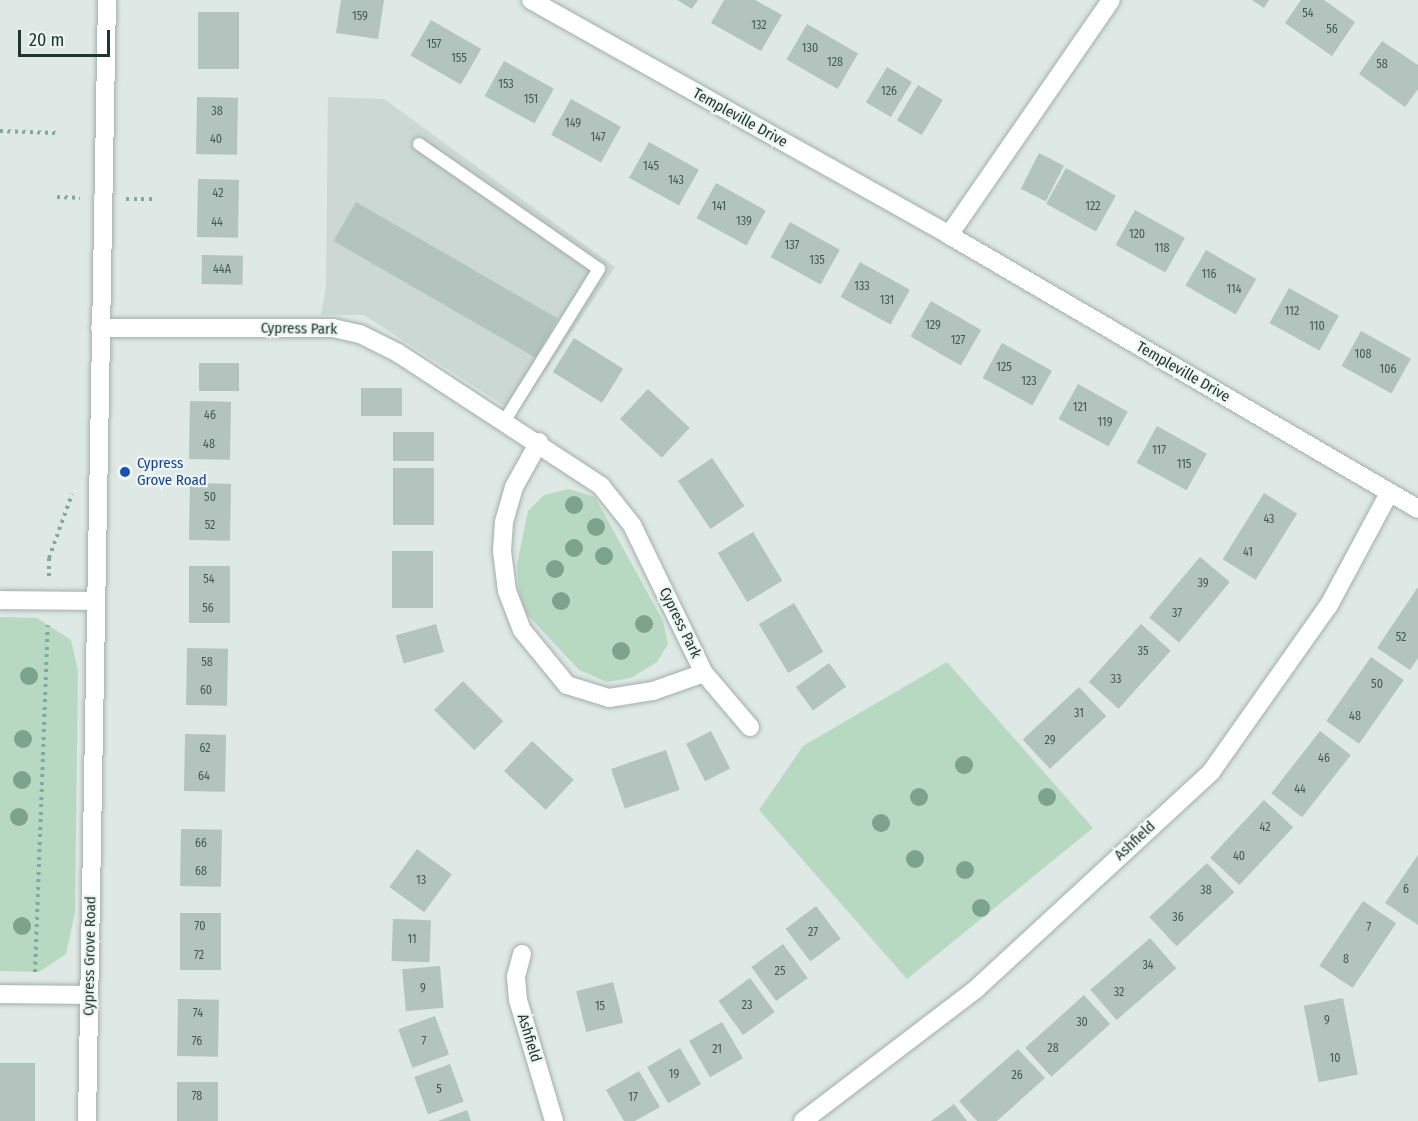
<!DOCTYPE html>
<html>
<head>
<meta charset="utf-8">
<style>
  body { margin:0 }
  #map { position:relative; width:1418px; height:1121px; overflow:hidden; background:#dee8e4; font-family:"Fira Sans Condensed",sans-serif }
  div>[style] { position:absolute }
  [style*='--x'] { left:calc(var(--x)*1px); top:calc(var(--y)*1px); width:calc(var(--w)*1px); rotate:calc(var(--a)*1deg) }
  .built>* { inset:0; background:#ccd8d3 }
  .green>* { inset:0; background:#b8d9c1 }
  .building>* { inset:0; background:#b3c3bd; transform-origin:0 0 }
  .path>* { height:4px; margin-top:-2px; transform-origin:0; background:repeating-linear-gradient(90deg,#80aa9d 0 3px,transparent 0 7.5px) }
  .roads { filter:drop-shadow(0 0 2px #a1afab) drop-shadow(0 0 2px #a1afab) }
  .service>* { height:12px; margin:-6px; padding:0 6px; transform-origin:6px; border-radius:6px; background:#fff }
  .minor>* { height:18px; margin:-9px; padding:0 9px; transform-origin:9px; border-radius:9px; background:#fff }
  .secondary>* { height:18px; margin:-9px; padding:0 9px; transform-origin:9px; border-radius:9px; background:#fff }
  .trees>* { width:18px; height:18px; margin:-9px; border-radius:50%; background:#7da38d }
  .dots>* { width:16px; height:16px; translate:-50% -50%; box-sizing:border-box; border:3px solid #eef6f2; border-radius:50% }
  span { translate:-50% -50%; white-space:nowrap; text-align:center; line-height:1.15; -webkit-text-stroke:4.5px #eef6f2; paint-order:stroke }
  .number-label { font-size:12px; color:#455a54 }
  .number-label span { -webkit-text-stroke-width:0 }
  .street-label { font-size:15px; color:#203731 }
  .transit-label { font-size:15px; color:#164399 }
  .left { translate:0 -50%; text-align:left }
  .scale { position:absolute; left:18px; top:30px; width:92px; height:27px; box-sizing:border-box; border:3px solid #203731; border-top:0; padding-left:8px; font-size:18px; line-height:21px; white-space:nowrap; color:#203731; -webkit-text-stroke:4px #eef6f2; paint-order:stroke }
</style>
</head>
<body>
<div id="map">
  <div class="built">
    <i style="clip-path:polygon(328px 97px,384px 99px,615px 267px,517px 414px,364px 315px,321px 315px,326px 287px)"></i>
  </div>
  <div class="green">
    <i style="clip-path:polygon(569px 489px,595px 497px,663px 621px,668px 644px,657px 662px,631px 678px,607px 682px,579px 670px,526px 613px,519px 592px,517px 564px,528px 511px,544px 495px)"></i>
    <i style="clip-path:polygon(0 617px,37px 618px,71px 640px,78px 671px,75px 912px,66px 954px,39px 972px,0 971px)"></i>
    <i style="clip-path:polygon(947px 662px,1093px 828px,907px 979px,759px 810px,803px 746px)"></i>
  </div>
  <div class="building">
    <i style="clip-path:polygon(341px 0,384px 0,378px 39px,336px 33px)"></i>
    <i style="clip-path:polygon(677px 0,698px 0,692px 9px)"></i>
    <i style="clip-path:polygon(724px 0,755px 0,782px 15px,761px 51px,711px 23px)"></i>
    <i style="clip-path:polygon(1252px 0,1269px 0,1264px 8px)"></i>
    <i style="clip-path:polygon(1301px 0,1324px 0,1355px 22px,1332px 56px,1285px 23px)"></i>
    <i style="left:198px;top:12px;width:41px;height:57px"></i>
    <i style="left:431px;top:20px;width:58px;height:41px;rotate:30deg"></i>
    <i style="left:807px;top:24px;width:59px;height:41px;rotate:30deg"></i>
    <i style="clip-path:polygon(1382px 41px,1418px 65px,1418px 89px,1405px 107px,1359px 74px)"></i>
    <i style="left:504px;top:61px;width:57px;height:40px;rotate:29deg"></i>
    <i style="left:887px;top:67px;width:29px;height:41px;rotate:31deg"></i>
    <i style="left:918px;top:85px;width:29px;height:41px;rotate:31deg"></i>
    <i style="left:197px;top:97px;width:41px;height:57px;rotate:1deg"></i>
    <i style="left:571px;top:99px;width:57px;height:41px;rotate:29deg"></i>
    <i style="left:649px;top:142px;width:57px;height:41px;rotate:29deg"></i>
    <i style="left:1039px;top:153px;width:28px;height:40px;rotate:27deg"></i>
    <i style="left:1066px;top:168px;width:57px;height:41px;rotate:29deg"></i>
    <i style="left:198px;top:179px;width:41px;height:58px;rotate:1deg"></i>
    <i style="left:716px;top:183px;width:57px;height:40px;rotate:29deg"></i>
    <i style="left:356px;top:202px;width:233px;height:45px;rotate:30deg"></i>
    <i style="left:1135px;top:210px;width:57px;height:40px;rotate:29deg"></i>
    <i style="left:790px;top:222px;width:57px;height:40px;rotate:29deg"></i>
    <i style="left:1206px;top:250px;width:58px;height:41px;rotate:30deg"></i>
    <i style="left:202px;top:255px;width:41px;height:29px;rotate:1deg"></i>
    <i style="left:860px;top:262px;width:57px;height:40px;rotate:29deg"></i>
    <i style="left:1289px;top:288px;width:57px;height:40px;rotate:29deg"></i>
    <i style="left:931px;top:301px;width:58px;height:41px;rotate:30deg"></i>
    <i style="left:1361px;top:331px;width:57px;height:40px;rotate:29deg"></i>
    <i style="left:574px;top:338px;width:58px;height:40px;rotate:32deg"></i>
    <i style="left:1002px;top:343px;width:57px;height:40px;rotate:29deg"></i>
    <i style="left:199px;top:363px;width:40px;height:28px"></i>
    <i style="left:1078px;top:384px;width:57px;height:40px;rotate:29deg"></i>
    <i style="left:361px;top:388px;width:41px;height:28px"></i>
    <i style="left:648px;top:389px;width:57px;height:41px;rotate:43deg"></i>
    <i style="left:190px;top:401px;width:41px;height:58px;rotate:1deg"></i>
    <i style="left:1157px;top:426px;width:57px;height:42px;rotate:29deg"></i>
    <i style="left:393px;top:432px;width:41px;height:29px"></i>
    <i style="left:712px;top:458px;width:58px;height:41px;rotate:56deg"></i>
    <i style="left:393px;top:468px;width:41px;height:57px"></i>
    <i style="left:190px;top:483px;width:41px;height:57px;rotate:1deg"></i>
    <i style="left:1264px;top:493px;width:39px;height:78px;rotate:32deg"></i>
    <i style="left:753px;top:532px;width:57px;height:41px;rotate:59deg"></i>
    <i style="left:392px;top:551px;width:41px;height:57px"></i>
    <i style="left:1200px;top:557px;width:39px;height:79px;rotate:40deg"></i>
    <i style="left:189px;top:566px;width:41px;height:57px"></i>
    <i style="clip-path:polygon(1418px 587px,1418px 658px,1410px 670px,1377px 648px)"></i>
    <i style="left:794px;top:603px;width:57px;height:41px;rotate:59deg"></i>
    <i style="left:436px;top:624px;width:29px;height:42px;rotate:74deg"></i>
    <i style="left:1141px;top:624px;width:40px;height:78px;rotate:42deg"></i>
    <i style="left:187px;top:648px;width:41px;height:57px;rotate:1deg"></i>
    <i style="left:1371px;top:657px;width:40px;height:78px;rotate:35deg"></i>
    <i style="left:829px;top:663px;width:29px;height:41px;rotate:54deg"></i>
    <i style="left:463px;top:681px;width:57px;height:41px;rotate:45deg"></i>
    <i style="left:1079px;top:687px;width:40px;height:77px;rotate:47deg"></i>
    <i style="left:711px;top:731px;width:42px;height:28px;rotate:63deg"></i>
    <i style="left:1320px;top:731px;width:39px;height:79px;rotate:38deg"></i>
    <i style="left:185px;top:734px;width:41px;height:57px;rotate:1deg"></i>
    <i style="left:532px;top:741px;width:57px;height:41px;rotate:43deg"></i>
    <i style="left:666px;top:750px;width:42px;height:58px;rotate:71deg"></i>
    <i style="left:1264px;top:800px;width:40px;height:79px;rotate:43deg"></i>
    <i style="left:181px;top:829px;width:41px;height:57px;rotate:1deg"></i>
    <i style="left:417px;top:849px;width:43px;height:47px;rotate:36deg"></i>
    <i style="clip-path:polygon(1418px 855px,1418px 925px,1385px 903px)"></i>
    <i style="left:1207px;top:863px;width:40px;height:79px;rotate:47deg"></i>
    <i style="left:1363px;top:901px;width:40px;height:78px;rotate:34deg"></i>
    <i style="left:816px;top:906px;width:41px;height:38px;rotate:53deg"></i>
    <i style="left:180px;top:913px;width:41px;height:57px"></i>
    <i style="left:393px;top:919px;width:38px;height:42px;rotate:2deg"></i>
    <i style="left:1150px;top:938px;width:40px;height:79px;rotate:49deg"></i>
    <i style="left:783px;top:944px;width:42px;height:39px;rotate:54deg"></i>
    <i style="left:440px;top:966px;width:42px;height:38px;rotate:85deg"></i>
    <i style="left:750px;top:978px;width:42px;height:39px;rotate:54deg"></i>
    <i style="left:613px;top:982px;width:42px;height:38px;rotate:76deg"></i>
    <i style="left:1084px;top:995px;width:39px;height:79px;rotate:48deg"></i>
    <i style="left:1343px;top:998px;width:78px;height:40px;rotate:79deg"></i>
    <i style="left:178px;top:999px;width:41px;height:57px;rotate:1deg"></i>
    <i style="left:435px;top:1016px;width:41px;height:39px;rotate:70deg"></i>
    <i style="left:722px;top:1022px;width:42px;height:38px;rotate:60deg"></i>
    <i style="left:680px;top:1048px;width:42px;height:38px;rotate:60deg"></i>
    <i style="clip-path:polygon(1018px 1049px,1045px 1078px,997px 1121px,977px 1121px,959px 1101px)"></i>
    <i style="left:0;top:1063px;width:35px;height:58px"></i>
    <i style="left:450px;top:1064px;width:40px;height:38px;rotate:70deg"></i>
    <i style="clip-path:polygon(639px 1071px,660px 1107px,635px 1121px,624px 1121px,606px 1090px)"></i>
    <i style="left:177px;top:1082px;width:41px;height:39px"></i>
    <i style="clip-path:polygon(954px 1104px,967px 1121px,931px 1121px)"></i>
    <i style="clip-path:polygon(467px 1110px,471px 1121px,438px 1121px)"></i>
  </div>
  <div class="path">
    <i style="--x:0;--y:131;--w:57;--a:2"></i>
    <i style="--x:57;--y:197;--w:23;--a:2"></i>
    <i style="--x:126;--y:199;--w:27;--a:0"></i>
    <i style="--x:49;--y:576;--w:18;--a:-90"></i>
    <i style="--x:49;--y:558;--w:68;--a:-70.2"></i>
    <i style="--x:35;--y:972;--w:347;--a:-87.9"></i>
  </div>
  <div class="roads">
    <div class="service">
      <i style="--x:419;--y:144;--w:219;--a:34.8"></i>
      <i style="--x:599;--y:269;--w:178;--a:121.9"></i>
    </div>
    <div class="minor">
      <i style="--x:531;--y:0;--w:480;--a:29.3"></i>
      <i style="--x:949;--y:235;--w:543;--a:30.29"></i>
      <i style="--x:949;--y:235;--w:285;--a:-55.4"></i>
      <i style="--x:100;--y:328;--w:233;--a:0"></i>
      <i style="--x:333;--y:328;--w:28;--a:13"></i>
      <i style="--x:360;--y:334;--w:42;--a:26.6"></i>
      <i style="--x:398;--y:353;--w:243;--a:33.2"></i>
      <i style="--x:601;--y:486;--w:50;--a:51.5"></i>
      <i style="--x:632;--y:525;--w:165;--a:64.1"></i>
      <i style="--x:704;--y:673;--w:71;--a:49.6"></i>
      <i style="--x:539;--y:442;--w:51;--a:119.1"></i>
      <i style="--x:514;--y:487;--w:36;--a:106"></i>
      <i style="--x:504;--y:522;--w:29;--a:94"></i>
      <i style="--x:502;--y:551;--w:40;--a:82.9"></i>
      <i style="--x:507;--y:591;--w:42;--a:69"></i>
      <i style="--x:522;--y:630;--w:71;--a:50.7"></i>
      <i style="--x:567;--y:685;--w:44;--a:17.2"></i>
      <i style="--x:609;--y:698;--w:45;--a:-9"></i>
      <i style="--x:653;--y:691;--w:54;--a:-19.4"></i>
      <i style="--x:0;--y:600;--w:96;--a:0.6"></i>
      <i style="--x:522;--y:954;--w:24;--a:105"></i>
      <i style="--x:516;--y:977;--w:23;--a:85"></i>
      <i style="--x:518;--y:1000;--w:126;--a:73.4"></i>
      <i style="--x:0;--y:994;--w:89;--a:0.6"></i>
      <i style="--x:803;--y:1121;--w:218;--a:-37.3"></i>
      <i style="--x:976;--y:989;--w:320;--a:-42.7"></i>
      <i style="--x:1211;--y:772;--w:204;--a:-54.8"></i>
      <i style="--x:1329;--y:605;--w:127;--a:-61.8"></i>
    </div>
    <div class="secondary">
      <i style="--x:87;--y:1121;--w:1121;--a:-88.98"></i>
    </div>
  </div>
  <div class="trees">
    <i style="left:574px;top:505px"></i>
    <i style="left:596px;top:527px"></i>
    <i style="left:574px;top:548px"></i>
    <i style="left:604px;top:556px"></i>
    <i style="left:555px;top:569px"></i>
    <i style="left:561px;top:601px"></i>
    <i style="left:644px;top:624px"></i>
    <i style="left:621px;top:651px"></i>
    <i style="left:29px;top:676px"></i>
    <i style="left:23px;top:739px"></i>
    <i style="left:964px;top:765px"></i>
    <i style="left:22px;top:780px"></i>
    <i style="left:919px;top:797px"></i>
    <i style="left:1047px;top:797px"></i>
    <i style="left:19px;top:817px"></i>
    <i style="left:881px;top:823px"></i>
    <i style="left:915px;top:859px"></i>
    <i style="left:965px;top:870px"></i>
    <i style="left:981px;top:908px"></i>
    <i style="left:22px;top:926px"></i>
  </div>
  <div class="dots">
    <i style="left:125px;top:472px;background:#1a4fb4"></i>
  </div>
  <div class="number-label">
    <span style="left:1308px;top:14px">54</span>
    <span style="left:360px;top:17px">159</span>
    <span style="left:759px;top:26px">132</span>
    <span style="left:1332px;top:30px">56</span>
    <span style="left:434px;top:45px">157</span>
    <span style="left:810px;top:49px">130</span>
    <span style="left:459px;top:59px">155</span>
    <span style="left:835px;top:63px">128</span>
    <span style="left:1382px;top:65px">58</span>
    <span style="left:506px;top:85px">153</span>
    <span style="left:889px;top:92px">126</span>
    <span style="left:531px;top:100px">151</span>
    <span style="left:217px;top:112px">38</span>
    <span style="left:573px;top:124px">149</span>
    <span style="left:598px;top:138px">147</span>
    <span style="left:216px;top:140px">40</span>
    <span style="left:651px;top:167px">145</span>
    <span style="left:676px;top:181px">143</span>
    <span style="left:218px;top:194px">42</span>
    <span style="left:719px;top:207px">141</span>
    <span style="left:1093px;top:207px">122</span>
    <span style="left:744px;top:222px">139</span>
    <span style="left:217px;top:223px">44</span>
    <span style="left:1137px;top:235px">120</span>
    <span style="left:792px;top:246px">137</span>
    <span style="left:1162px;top:249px">118</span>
    <span style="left:817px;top:261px">135</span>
    <span style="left:222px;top:270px">44A</span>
    <span style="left:1209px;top:275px">116</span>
    <span style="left:862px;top:287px">133</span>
    <span style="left:1234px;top:290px">114</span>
    <span style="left:887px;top:301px">131</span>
    <span style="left:1292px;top:312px">112</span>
    <span style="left:933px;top:326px">129</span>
    <span style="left:1317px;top:327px">110</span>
    <span style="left:958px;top:341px">127</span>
    <span style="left:1363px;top:355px">108</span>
    <span style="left:1004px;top:368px">125</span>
    <span style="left:1388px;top:370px">106</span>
    <span style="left:1029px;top:382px">123</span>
    <span style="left:1080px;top:408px">121</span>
    <span style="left:210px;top:416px">46</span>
    <span style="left:1105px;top:423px">119</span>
    <span style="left:209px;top:445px">48</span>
    <span style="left:1159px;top:451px">117</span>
    <span style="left:1184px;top:465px">115</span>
    <span style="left:210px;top:498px">50</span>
    <span style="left:1269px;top:520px">43</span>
    <span style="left:210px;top:526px">52</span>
    <span style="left:1248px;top:553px">41</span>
    <span style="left:209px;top:580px">54</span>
    <span style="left:1203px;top:584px">39</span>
    <span style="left:208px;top:609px">56</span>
    <span style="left:1177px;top:614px">37</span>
    <span style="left:1401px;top:638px">52</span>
    <span style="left:1143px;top:652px">35</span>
    <span style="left:207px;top:663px">58</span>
    <span style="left:1116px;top:680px">33</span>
    <span style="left:1377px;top:685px">50</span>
    <span style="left:206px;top:691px">60</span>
    <span style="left:1079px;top:714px">31</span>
    <span style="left:1355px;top:717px">48</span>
    <span style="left:1050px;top:741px">29</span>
    <span style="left:205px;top:749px">62</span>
    <span style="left:1324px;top:759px">46</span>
    <span style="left:204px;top:777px">64</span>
    <span style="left:1300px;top:790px">44</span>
    <span style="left:1265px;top:828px">42</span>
    <span style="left:201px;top:844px">66</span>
    <span style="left:1239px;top:857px">40</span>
    <span style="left:201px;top:872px">68</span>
    <span style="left:421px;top:881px">13</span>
    <span style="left:1406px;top:890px">6</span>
    <span style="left:1206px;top:891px">38</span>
    <span style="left:1178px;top:918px">36</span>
    <span style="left:200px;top:927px">70</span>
    <span style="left:1369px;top:928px">7</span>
    <span style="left:813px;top:933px">27</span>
    <span style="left:412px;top:940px">11</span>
    <span style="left:199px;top:956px">72</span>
    <span style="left:1346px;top:960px">8</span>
    <span style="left:1148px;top:966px">34</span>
    <span style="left:780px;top:972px">25</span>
    <span style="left:423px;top:989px">9</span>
    <span style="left:1119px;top:993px">32</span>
    <span style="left:747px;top:1006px">23</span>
    <span style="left:600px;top:1007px">15</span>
    <span style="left:198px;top:1014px">74</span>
    <span style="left:1327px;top:1021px">9</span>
    <span style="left:1082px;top:1023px">30</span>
    <span style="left:197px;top:1042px">76</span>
    <span style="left:424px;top:1042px">7</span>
    <span style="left:1053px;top:1049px">28</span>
    <span style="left:717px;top:1050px">21</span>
    <span style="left:1335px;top:1059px">10</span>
    <span style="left:674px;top:1075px">19</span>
    <span style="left:1017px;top:1076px">26</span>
    <span style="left:439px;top:1090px">5</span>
    <span style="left:197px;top:1097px">78</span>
    <span style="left:633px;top:1098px">17</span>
  </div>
  <div class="street-label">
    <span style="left:740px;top:118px;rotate:29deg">Templeville Drive</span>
    <span style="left:299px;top:329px;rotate:1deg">Cypress Park</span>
    <span style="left:1183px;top:372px;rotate:30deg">Templeville Drive</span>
    <span style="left:680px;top:623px;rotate:64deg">Cypress Park</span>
    <span style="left:1135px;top:841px;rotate:-43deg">Ashfield</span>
    <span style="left:90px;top:956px;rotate:-89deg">Cypress Grove Road</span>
    <span style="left:529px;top:1038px;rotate:73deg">Ashfield</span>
  </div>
  <div class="transit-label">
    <span class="left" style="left:137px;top:472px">Cypress<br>Grove Road</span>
  </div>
  <div class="scale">20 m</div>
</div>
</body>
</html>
